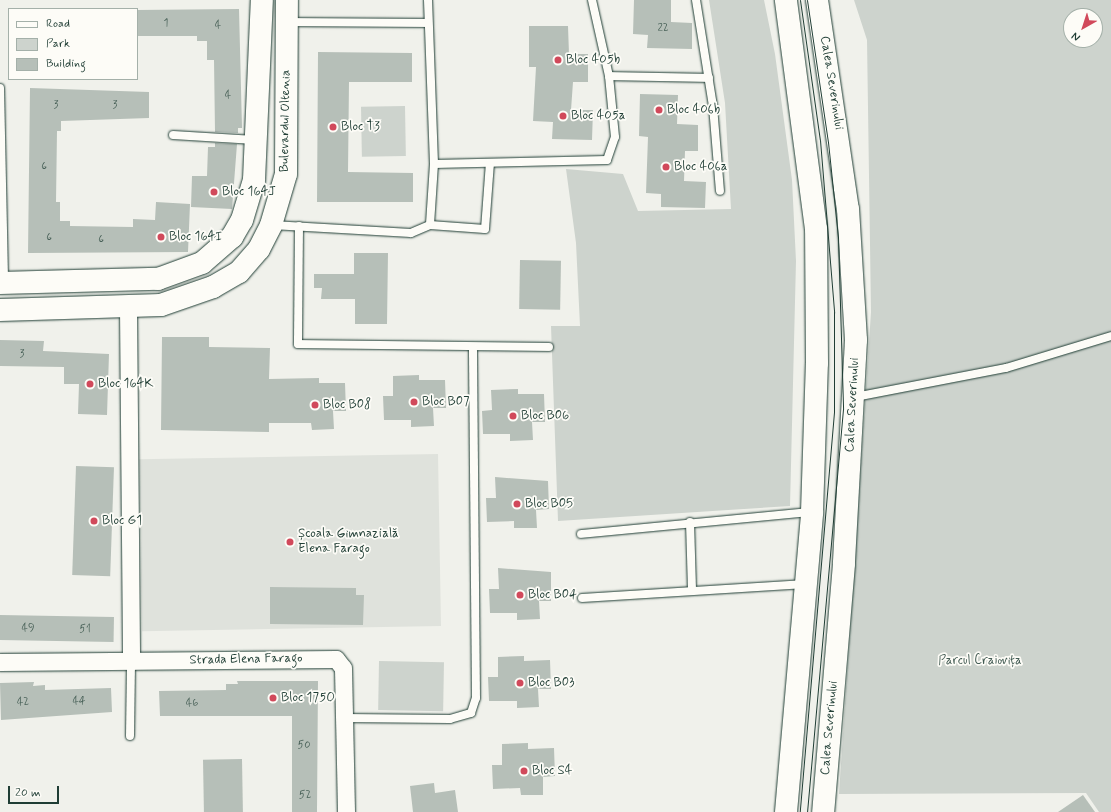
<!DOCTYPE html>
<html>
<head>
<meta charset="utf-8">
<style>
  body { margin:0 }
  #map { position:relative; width:1111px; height:812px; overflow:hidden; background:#f0f1eb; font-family:Mynerve,sans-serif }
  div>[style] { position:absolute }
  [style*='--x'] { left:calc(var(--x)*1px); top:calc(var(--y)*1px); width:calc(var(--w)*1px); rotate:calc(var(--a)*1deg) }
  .built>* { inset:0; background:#dfe2dc; transform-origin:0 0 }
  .green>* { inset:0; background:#cdd3cd; transform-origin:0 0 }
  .building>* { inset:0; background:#b6bfb8; transform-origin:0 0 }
  .roads { filter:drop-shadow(0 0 1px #1f3d34) drop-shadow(0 0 1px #1f3d34) }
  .lane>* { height:8px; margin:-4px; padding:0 4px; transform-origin:4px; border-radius:4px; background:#fdfcf7 }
  .street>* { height:17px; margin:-8.5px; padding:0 8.5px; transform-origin:8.5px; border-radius:8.5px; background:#fdfcf7 }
  .secondary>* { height:22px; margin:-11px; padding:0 11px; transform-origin:11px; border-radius:11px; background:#fdfcf7 }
  .tram>* { height:1px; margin:-0.5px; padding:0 0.5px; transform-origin:0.5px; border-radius:0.5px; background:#1f3d34 }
  .dots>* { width:11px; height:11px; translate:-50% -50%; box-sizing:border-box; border:2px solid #fdfcf7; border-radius:50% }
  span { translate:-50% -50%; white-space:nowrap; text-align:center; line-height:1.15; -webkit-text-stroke:3.5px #fdfcf7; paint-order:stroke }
  .number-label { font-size:11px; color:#455e55 }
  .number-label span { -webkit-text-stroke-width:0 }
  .poi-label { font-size:13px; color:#1f3d34 }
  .left { translate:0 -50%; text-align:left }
  .street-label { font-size:13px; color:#1f3d34 }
  .park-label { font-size:13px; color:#425b53 }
  .legend { position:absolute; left:8px; top:8px; width:130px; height:72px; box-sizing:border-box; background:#fdfcf7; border:1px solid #a4b0a9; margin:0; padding:5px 7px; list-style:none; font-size:12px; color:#1f3d34 }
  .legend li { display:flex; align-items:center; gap:8px; height:20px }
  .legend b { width:20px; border:1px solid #a4b0a9 }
  .north { position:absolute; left:1063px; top:8px; width:40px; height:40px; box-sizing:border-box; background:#fdfcf7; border:1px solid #a4b0a9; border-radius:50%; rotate:219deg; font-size:11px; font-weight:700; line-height:16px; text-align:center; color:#1f3d34 }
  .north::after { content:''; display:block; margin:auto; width:14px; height:18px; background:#d1495b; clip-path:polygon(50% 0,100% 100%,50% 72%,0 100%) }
  .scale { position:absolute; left:8px; top:786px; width:51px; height:18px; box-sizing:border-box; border:2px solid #1f3d34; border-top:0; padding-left:5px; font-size:12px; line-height:14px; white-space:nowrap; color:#1f3d34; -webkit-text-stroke:3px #fdfcf7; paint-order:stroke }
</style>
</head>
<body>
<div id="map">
  <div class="built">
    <i style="left:438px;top:454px;width:172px;height:299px;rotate:89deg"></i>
  </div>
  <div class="green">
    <i style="clip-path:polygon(709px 0,764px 0,775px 54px,792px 180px,796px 261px,790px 506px,558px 521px,551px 326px,580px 326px,576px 243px,566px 169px,623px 174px,638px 211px,731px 209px,725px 103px)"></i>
    <i style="clip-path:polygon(evenodd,854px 0,1111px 0,1111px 812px,1099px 812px,1086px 793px,839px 794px,871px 312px,867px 40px,854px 0,1071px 16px,1095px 16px,1095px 40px,1071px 40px,1071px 16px)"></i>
    <i style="left:405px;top:106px;width:50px;height:44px;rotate:89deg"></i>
    <i style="left:379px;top:661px;width:65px;height:49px;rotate:1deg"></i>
  </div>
  <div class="building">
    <i style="clip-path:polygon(634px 0,671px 0,671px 22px,692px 23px,692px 49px,647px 48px,648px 35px,633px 34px)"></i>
    <i style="clip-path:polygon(239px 9px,242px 128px,238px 128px,238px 133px,215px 132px,214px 60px,207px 60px,207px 41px,197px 41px,197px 36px,137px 36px,137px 10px)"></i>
    <i style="clip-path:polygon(529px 26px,568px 26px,569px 54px,588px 54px,588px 82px,573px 82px,571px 110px,593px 110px,592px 140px,552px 139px,553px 122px,533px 121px,536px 67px,529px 67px)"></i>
    <i style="clip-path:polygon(318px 52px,412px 53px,412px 82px,349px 82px,348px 172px,413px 173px,413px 202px,317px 202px)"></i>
    <i style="clip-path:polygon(30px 88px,149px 92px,149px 118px,61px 121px,61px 131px,57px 131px,56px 202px,60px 202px,60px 221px,70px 221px,70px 226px,133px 227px,133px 219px,155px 220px,156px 202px,190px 204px,188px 252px,28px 253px)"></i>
    <i style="clip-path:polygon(640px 94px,678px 95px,677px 124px,698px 125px,698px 151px,685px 151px,684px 181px,706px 182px,705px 208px,661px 207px,661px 194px,646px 193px,648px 137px,639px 136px)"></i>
    <i style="clip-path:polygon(215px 143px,237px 144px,232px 209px,191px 207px,192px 176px,207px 176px,208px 147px,215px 147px)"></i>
    <i style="clip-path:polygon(354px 253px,388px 253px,387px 324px,355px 324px,355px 299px,321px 299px,322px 288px,314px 288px,314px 274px,354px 274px)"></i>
    <i style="left:520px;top:260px;width:41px;height:49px;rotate:1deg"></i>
    <i style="clip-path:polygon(162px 337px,209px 337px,209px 347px,270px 348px,269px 379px,319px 378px,319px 383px,345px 383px,346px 411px,333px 411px,334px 429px,312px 430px,311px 423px,269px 423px,269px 432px,161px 430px)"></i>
    <i style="clip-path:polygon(0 340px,44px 341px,43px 351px,109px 354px,107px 415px,78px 414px,79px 384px,64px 384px,64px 367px,0 366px)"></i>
    <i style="clip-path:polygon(419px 375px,419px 380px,445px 380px,446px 408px,433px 408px,434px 426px,411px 427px,411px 420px,384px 420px,383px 396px,393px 396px,393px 376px)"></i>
    <i style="clip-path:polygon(518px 389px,518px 394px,544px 394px,545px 422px,532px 422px,533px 440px,510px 441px,510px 434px,483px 434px,482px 411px,492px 410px,491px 390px)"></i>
    <i style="left:76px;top:466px;width:38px;height:109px;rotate:2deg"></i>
    <i style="clip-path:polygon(495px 477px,548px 481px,549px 509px,536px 510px,537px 528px,514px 528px,514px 521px,487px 522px,486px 498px,496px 498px)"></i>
    <i style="clip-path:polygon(498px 568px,551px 572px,551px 601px,539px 601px,540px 619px,517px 620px,517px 613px,490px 613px,489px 589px,499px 589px)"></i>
    <i style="clip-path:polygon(270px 587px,356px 588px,356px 595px,364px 595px,363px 625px,270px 624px)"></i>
    <i style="left:0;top:615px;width:114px;height:25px;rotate:1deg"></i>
    <i style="clip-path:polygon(524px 656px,524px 661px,550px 660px,551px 689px,538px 689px,539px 707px,517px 708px,517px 701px,489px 701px,488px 677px,498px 677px,498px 657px)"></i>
    <i style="clip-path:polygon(237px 681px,318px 681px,317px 812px,292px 812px,292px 716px,160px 716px,159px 691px,226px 690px,226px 684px,238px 684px)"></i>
    <i style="clip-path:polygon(34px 682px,33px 686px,45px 685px,45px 690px,111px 688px,112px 712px,1px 720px,0 683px)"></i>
    <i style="clip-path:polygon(528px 743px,528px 749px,554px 748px,555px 776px,543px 777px,543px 795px,521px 795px,520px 788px,493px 789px,492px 765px,502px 765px,502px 744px)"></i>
    <i style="left:242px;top:759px;width:53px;height:39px;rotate:89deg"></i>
    <i style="clip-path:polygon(434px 783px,435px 793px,455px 790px,458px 812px,413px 812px,410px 786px)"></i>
    <i style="clip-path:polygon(1083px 795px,1095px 812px,1058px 812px)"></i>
  </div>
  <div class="roads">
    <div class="lane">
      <i style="--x:428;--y:0;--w:164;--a:87.9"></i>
      <i style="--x:434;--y:164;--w:61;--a:93.8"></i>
      <i style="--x:696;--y:0;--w:107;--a:80.9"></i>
      <i style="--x:713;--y:106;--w:85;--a:85.3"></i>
      <i style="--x:287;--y:22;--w:141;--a:0.4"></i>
      <i style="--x:609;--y:76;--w:100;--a:1.1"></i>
      <i style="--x:0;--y:88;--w:195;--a:88.8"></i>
      <i style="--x:173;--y:135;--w:82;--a:3.5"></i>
      <i style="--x:434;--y:164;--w:173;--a:-1.3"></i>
      <i style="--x:607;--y:160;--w:24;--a:-71"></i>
      <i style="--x:615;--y:137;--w:61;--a:-95.6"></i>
      <i style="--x:609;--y:76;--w:78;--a:-102.6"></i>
      <i style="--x:272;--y:225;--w:139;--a:3.3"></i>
      <i style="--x:411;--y:233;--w:21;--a:-23"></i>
      <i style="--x:430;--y:225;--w:55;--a:4.2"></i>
      <i style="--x:485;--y:229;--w:66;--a:-85.7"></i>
      <i style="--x:299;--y:226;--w:118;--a:90.5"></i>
      <i style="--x:298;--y:344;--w:251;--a:0.7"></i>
      <i style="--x:855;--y:397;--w:154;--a:-10.9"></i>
      <i style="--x:1006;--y:368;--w:110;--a:-16.9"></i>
      <i style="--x:690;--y:522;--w:69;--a:88.3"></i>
      <i style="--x:581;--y:534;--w:231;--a:-5.5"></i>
      <i style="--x:582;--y:598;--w:224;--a:-3.6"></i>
      <i style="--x:344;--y:718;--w:106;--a:0.5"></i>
      <i style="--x:450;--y:719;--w:22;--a:-16"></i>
      <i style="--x:471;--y:713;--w:16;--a:-72"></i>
      <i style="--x:476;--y:698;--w:350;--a:-90.5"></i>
      <i style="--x:130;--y:736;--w:75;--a:-89.2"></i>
    </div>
    <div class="street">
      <i style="--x:128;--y:308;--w:353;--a:89.5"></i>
      <i style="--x:0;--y:662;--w:336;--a:-0.5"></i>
      <i style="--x:336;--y:659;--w:11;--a:52"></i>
      <i style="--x:343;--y:668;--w:144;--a:88.8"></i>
    </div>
    <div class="secondary">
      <i style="--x:817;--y:0;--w:211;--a:81.6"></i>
      <i style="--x:848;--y:209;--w:131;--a:86.5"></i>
      <i style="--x:856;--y:340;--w:224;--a:93.1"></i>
      <i style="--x:844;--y:564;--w:249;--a:94.8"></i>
      <i style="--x:0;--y:283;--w:158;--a:-1.5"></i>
      <i style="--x:158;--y:279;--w:47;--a:-20"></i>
      <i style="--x:202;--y:263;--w:40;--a:-41"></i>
      <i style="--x:232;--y:237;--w:20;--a:-60"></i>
      <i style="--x:242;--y:220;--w:42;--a:-73.3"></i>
      <i style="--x:254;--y:180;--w:180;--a:-87.5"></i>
      <i style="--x:0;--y:310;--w:161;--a:-1.8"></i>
      <i style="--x:161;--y:305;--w:55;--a:-19.1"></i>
      <i style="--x:213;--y:287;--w:30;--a:-30"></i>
      <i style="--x:239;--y:272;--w:30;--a:-49"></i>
      <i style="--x:259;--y:249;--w:27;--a:-63"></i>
      <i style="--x:271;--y:225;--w:53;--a:-73.6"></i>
      <i style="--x:286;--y:174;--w:174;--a:-89.7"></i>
      <i style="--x:786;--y:812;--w:301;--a:-85"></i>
      <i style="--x:812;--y:512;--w:149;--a:-88.1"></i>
      <i style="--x:817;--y:363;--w:134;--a:-90.4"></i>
      <i style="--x:816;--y:229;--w:231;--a:-97.5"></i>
    </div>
  </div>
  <div class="tram">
    <i style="--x:800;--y:0;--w:141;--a:81.9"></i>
    <i style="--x:820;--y:140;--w:173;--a:85.3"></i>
    <i style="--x:834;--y:312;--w:100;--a:90"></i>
    <i style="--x:834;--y:412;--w:401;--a:94.9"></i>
    <i style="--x:807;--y:0;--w:144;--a:81.6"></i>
    <i style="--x:828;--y:142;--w:96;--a:84"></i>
    <i style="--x:838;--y:237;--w:172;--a:88.3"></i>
    <i style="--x:843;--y:409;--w:405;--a:95.1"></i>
  </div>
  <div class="dots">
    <i style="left:558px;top:60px;background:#d1495b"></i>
    <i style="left:659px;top:110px;background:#d1495b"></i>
    <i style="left:563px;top:116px;background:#d1495b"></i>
    <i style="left:333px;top:127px;background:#d1495b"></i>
    <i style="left:666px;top:167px;background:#d1495b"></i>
    <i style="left:214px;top:192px;background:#d1495b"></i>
    <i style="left:161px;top:237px;background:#d1495b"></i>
    <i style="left:90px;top:384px;background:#d1495b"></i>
    <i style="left:414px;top:402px;background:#d1495b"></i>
    <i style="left:315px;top:405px;background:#d1495b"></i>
    <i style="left:513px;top:416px;background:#d1495b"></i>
    <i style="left:517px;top:504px;background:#d1495b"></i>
    <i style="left:94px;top:521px;background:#d1495b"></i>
    <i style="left:290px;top:542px;background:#d1495b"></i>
    <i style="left:520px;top:595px;background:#d1495b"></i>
    <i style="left:520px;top:683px;background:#d1495b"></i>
    <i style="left:273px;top:698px;background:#d1495b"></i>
    <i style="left:524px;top:771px;background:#d1495b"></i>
  </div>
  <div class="number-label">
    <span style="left:166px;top:23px">1</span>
    <span style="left:218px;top:25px">4</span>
    <span style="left:663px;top:28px">22</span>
    <span style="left:228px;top:95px">4</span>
    <span style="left:56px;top:105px">3</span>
    <span style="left:115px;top:105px">3</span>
    <span style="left:44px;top:166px">6</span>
    <span style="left:49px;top:237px">6</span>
    <span style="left:101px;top:239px">6</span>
    <span style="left:22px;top:354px">3</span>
    <span style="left:28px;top:628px">49</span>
    <span style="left:85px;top:629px">51</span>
    <span style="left:79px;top:701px">44</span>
    <span style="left:23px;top:702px">42</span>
    <span style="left:192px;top:703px">46</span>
    <span style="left:304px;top:745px">50</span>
    <span style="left:305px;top:795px">52</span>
  </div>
  <div class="poi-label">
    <span class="left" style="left:566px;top:60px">Bloc 405b</span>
    <span class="left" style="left:667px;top:110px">Bloc 406b</span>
    <span class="left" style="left:571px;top:116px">Bloc 405a</span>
    <span class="left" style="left:341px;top:127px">Bloc T3</span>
    <span class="left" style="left:674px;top:167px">Bloc 406a</span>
    <span class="left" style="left:222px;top:192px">Bloc 164J</span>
    <span class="left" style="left:169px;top:237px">Bloc 164I</span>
    <span class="left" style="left:98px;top:384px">Bloc 164K</span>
    <span class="left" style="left:422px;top:402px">Bloc B07</span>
    <span class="left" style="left:323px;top:405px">Bloc B08</span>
    <span class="left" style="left:521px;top:416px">Bloc B06</span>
    <span class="left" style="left:525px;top:504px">Bloc B05</span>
    <span class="left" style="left:102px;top:521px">Bloc G1</span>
    <span class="left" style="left:298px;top:542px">Școala Gimnazială<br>Elena Farago</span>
    <span class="left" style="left:528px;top:595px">Bloc B04</span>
    <span class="left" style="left:528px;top:683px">Bloc B03</span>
    <span class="left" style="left:281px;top:698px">Bloc 175O</span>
    <span class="left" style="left:532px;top:771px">Bloc S4</span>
  </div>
  <div class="street-label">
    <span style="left:831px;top:83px;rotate:81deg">Calea Severinului</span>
    <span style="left:286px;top:121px;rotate:-89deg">Bulevardul Oltenia</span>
    <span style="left:853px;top:405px;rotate:-87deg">Calea Severinului</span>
    <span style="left:246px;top:660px;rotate:-1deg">Strada Elena Farago</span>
    <span style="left:830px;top:728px;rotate:-85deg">Calea Severinului</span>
  </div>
  <div class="park-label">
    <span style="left:980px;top:661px">Parcul Craiovița</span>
  </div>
  <ul class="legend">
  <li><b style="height:5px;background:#fdfcf7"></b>Road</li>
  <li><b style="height:11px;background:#cdd3cd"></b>Park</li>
  <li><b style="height:11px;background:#b6bfb8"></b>Building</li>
  </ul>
  <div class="north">N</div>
  <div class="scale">20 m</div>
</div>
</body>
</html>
